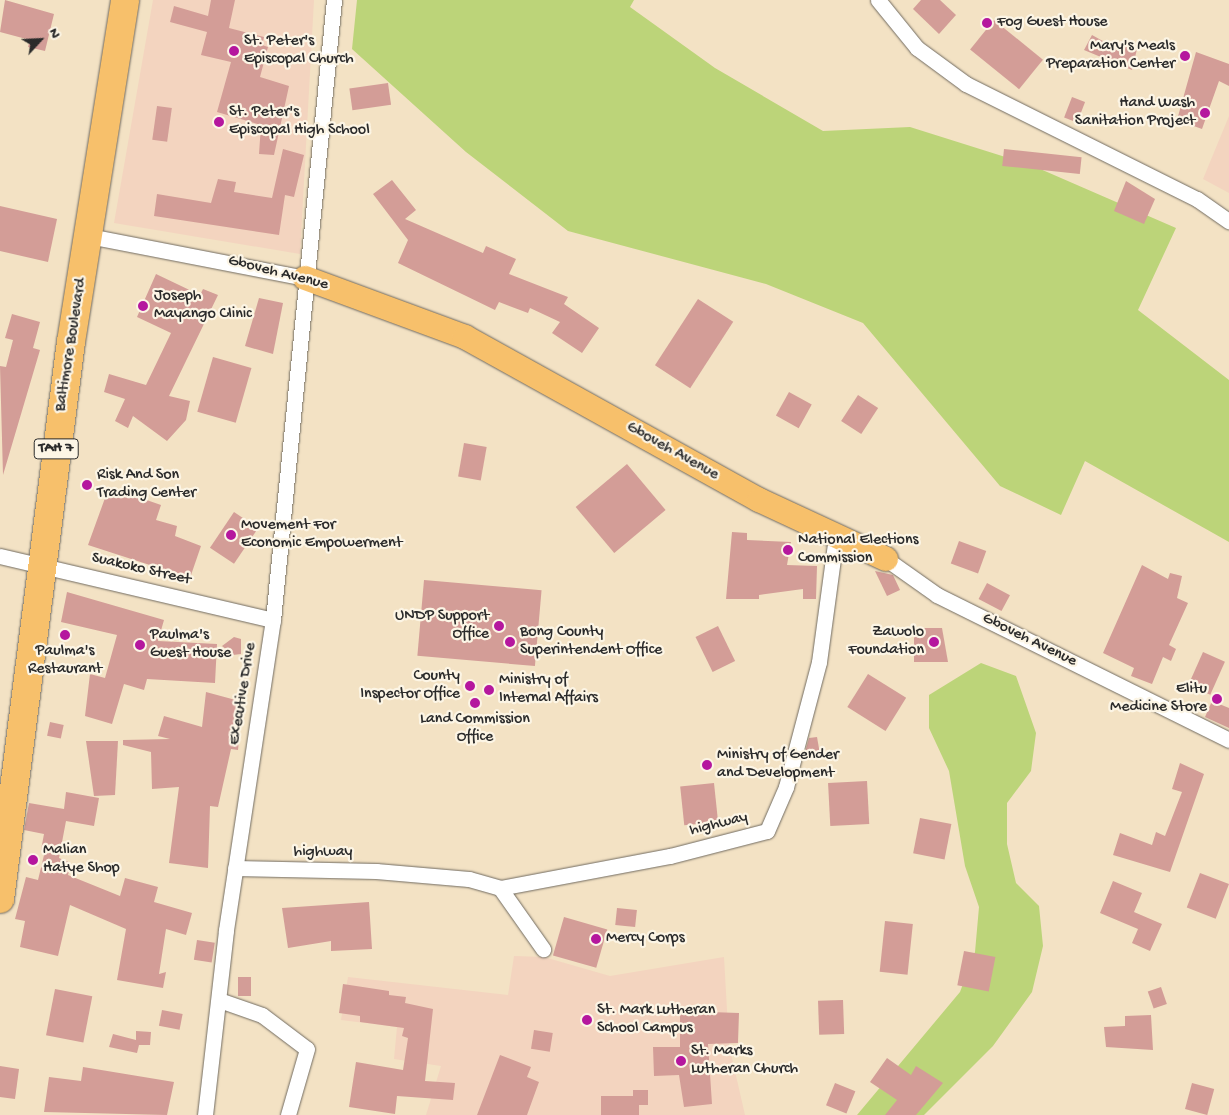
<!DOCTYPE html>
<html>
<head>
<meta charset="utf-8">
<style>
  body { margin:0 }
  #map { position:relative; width:1229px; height:1115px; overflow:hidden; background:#f3e2c4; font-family:"Gochi Hand",sans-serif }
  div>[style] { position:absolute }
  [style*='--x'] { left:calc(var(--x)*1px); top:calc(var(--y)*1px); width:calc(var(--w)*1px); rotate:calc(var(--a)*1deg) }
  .built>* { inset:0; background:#f3d4bf }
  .green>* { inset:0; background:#bcd479 }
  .building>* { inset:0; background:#d39d97; transform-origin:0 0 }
  .roads { filter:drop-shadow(0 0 1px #716b61) drop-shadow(0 0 1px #716b61) }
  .street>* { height:15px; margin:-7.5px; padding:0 7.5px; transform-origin:7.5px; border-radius:7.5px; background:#fff }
  .primary>* { height:24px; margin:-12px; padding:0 12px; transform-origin:12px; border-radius:12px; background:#f7c06b }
  .highway>* { height:28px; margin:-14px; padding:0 14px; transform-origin:14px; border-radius:14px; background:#f7c06b }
  .dots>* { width:14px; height:14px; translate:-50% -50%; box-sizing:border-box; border:2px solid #fcf5e5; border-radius:50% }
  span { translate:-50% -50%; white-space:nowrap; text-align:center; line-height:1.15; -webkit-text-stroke:4.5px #fcf5e5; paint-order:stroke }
  .shield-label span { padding:1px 4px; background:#fcf5e5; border:1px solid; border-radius:4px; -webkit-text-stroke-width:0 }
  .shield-label { font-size:15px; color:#2b2b2b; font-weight:700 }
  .poi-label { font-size:16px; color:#2b2b2b }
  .left { translate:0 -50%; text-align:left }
  .right { translate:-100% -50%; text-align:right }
  .street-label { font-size:16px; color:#2b2b2b }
  .north { position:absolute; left:15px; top:15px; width:50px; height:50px; -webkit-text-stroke:4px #fcf5e5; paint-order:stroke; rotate:65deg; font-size:14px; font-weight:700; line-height:20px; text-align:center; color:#2b2b2b }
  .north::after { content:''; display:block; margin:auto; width:18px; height:22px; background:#2b2b2b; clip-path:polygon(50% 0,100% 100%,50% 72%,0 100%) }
</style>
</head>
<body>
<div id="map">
  <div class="built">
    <i style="clip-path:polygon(153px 0,314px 0,300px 254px,114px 223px)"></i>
    <i style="clip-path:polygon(1229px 116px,1229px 193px,1203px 179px)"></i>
    <i style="clip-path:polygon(514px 956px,544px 957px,610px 976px,724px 957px,729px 1045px,745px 1115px,426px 1115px,441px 1066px,394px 1059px,397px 1027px,341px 1020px,348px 977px,508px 995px)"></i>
  </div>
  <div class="green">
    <i style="clip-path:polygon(357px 0,634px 0,630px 7px,715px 68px,823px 131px,910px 127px,1031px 165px,1176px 228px,1138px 310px,1229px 380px,1229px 542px,1085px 461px,1061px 515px,1000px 486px,863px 323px,766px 284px,568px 231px,466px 152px,352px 49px)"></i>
    <i style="clip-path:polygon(981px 663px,1016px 676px,1036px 733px,1031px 771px,1007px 803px,1007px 844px,1016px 883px,1039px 906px,1043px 946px,1032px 992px,993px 1046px,924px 1115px,857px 1115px,960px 992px,975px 952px,979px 907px,965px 866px,949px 771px,929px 728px,929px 695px)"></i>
  </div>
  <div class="building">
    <i style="clip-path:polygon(5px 0,54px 14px,45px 51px,28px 47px,30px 40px,0 32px)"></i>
    <i style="clip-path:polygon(211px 0,235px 0,229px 28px,264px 37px,262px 45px,268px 47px,260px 77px,289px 86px,274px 155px,259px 154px,261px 125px,217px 112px,231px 62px,201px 55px,207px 32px,170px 22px,174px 6px,208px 16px)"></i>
    <i style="clip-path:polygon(921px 0,940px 0,956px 15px,939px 34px,913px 9px)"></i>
    <i style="left:994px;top:20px;width:63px;height:38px;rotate:39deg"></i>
    <i style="clip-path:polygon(1092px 35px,1119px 50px,1121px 45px,1137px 49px,1132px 70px,1084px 50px)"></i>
    <i style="clip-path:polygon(1196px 52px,1229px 64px,1229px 86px,1219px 81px,1202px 129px,1177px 120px)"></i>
    <i style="left:388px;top:83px;width:22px;height:39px;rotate:82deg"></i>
    <i style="left:1072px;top:97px;width:14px;height:22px;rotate:21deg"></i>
    <i style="left:157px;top:106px;width:15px;height:34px;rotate:8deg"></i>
    <i style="clip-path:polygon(283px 149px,304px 155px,294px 197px,285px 195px,279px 235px,154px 216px,157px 194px,211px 203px,218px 179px,236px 182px,234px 192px,272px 198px)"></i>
    <i style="left:1004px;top:149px;width:78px;height:17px;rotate:6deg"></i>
    <i style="clip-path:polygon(392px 180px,416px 210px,405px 219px,483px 253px,486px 246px,516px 259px,509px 274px,568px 297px,564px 304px,599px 328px,582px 353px,552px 333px,560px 322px,530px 308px,528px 313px,499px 302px,495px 310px,398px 263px,408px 240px,373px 194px)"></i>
    <i style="clip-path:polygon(1126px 181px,1155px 199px,1144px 224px,1114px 211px)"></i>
    <i style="clip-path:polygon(0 206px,57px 219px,48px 262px,0 251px)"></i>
    <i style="clip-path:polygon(156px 274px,200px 295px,203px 289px,218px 295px,169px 396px,190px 401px,186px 420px,167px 441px,133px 416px,128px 428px,115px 421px,125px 399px,104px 392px,109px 374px,146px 385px,171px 333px,137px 317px)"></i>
    <i style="clip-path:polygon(259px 298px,283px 303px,273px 354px,245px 346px)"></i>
    <i style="left:698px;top:299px;width:42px;height:79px;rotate:33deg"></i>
    <i style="clip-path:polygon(12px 314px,40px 322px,33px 348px,40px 350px,3px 475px,0 366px,6px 367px,13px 340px,5px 338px)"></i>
    <i style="left:213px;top:357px;width:40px;height:57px;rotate:16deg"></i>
    <i style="left:789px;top:392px;width:26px;height:27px;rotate:29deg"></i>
    <i style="left:858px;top:395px;width:24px;height:31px;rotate:33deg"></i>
    <i style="left:464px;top:443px;width:23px;height:34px;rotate:10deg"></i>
    <i style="left:627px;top:464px;width:60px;height:67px;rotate:50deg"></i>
    <i style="clip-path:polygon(109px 487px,161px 505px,156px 520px,177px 526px,175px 536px,201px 546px,190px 578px,88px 545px)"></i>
    <i style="left:234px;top:512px;width:29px;height:43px;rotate:34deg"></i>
    <i style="clip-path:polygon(732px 532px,747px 533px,747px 540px,791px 542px,787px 565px,817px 566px,816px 599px,803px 599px,803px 589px,759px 595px,759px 599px,726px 599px)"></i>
    <i style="left:959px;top:541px;width:29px;height:24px;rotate:20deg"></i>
    <i style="clip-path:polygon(1142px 565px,1168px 579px,1170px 573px,1182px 576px,1177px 598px,1188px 603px,1169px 645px,1176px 649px,1171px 661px,1163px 657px,1152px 684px,1131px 676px,1134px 668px,1103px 653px)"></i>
    <i style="clip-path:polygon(875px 571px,893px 575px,900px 590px,887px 596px)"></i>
    <i style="left:424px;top:580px;width:118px;height:76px;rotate:5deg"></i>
    <i style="left:987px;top:583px;width:26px;height:18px;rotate:28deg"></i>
    <i style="clip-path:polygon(67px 592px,164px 620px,158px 641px,217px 644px,215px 683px,147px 679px,144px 690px,124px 684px,112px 724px,85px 716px,90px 674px,105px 678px,117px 635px,61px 622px)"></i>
    <i style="left:718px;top:626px;width:39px;height:25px;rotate:64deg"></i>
    <i style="clip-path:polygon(914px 628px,942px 628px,948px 662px,914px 662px)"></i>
    <i style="clip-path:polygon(234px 637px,241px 639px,241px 654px,233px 655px,222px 646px)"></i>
    <i style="left:1203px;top:652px;width:24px;height:36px;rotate:24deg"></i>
    <i style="left:868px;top:674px;width:45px;height:39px;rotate:32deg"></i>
    <i style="clip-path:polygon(206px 692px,243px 702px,238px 750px,231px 749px,218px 807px,210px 806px,208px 868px,169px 863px,179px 787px,152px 789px,151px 752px,123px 745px,123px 740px,170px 739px,158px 736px,164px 716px,202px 727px)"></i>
    <i style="clip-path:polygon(1212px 701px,1229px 708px,1229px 728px,1205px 717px)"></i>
    <i style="left:50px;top:722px;width:14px;height:14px;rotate:12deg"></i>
    <i style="clip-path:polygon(817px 737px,820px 754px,804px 756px,809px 738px)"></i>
    <i style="clip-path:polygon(86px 741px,118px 741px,115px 795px,94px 796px)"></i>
    <i style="clip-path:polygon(1180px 763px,1204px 774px,1170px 872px,1113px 855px,1120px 833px,1152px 845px,1156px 832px,1165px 836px,1182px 792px,1172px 789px)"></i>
    <i style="left:867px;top:781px;width:43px;height:39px;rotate:87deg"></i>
    <i style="left:714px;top:783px;width:39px;height:34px;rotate:84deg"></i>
    <i style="clip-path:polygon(66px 792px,99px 798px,94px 826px,66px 821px,59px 858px,71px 863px,68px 875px,120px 896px,125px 878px,158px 887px,154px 902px,192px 913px,186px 935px,166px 929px,159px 974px,166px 972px,163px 988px,117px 980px,126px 929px,70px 905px,58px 956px,20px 947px,25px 921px,15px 919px,26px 877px,38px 880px,45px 851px,41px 850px,44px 834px,24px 830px,29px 803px,64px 809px)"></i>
    <i style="left:920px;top:818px;width:32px;height:36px;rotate:11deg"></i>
    <i style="left:1200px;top:873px;width:31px;height:37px;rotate:21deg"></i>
    <i style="clip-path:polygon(1113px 881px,1142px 893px,1134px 912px,1162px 924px,1150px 951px,1132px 943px,1138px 929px,1100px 913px)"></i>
    <i style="clip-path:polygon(369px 902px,372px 949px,331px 951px,331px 941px,288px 948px,282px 908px)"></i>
    <i style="left:617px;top:908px;width:20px;height:17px;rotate:6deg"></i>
    <i style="left:564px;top:917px;width:45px;height:40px;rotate:16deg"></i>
    <i style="left:885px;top:921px;width:28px;height:51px;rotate:6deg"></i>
    <i style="left:197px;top:940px;width:18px;height:20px;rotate:9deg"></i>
    <i style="left:964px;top:951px;width:32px;height:35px;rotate:11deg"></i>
    <i style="left:238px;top:977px;width:13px;height:19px"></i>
    <i style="clip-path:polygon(343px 984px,389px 991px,389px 995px,406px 997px,405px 1003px,433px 1009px,425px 1081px,455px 1083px,453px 1100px,397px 1096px,395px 1114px,349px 1107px,356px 1062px,403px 1070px,408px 1038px,402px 1036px,404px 1028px,360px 1022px,360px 1016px,339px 1013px)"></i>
    <i style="left:1161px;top:987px;width:18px;height:14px;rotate:71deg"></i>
    <i style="left:55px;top:989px;width:38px;height:47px;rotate:11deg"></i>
    <i style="left:843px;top:1000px;width:34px;height:25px;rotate:88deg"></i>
    <i style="left:162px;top:1010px;width:21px;height:16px;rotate:11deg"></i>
    <i style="clip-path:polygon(680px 1011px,739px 1013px,738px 1043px,708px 1044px,712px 1104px,684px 1107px,679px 1075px,654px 1076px,653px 1047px,680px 1047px)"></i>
    <i style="clip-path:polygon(1151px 1015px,1153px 1050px,1106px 1047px,1104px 1027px,1125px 1026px,1125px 1016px)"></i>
    <i style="left:534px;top:1030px;width:19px;height:19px;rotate:9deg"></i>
    <i style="clip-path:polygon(136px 1031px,151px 1032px,150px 1045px,139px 1045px,137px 1053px,109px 1047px,113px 1034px,136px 1040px)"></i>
    <i style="clip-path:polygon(500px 1055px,531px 1067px,527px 1077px,539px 1082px,527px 1115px,477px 1115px)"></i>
    <i style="clip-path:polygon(887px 1058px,911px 1075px,916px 1066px,943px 1083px,916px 1115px,885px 1115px,897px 1100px,870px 1082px)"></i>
    <i style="clip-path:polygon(0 1066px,19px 1069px,15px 1099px,0 1097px)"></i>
    <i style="clip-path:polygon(83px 1067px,174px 1082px,167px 1115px,44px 1112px,49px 1077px,81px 1081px)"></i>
    <i style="left:835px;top:1083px;width:22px;height:24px;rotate:22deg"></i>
    <i style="left:1192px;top:1083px;width:23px;height:27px;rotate:15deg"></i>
    <i style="clip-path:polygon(633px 1090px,648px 1090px,648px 1105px,639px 1105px,639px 1115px,601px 1115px,601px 1096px,633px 1096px)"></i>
  </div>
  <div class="roads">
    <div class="street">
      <i style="--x:878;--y:0;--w:62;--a:50.9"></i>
      <i style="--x:917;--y:48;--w:61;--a:36.3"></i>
      <i style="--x:966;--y:84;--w:258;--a:26.5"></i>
      <i style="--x:1197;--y:199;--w:39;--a:35"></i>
      <i style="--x:89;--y:236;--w:220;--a:11"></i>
      <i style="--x:0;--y:556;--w:280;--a:13.2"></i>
      <i style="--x:886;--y:559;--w:62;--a:35.2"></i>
      <i style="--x:937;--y:595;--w:326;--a:26.4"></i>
      <i style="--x:235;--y:868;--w:141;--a:1.2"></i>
      <i style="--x:376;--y:871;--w:93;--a:4.9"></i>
      <i style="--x:469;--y:879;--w:32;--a:16"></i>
      <i style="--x:500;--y:888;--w:75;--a:54.8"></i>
      <i style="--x:500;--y:888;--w:173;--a:-10.7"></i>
      <i style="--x:670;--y:856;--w:100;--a:-14.5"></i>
      <i style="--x:767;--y:831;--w:48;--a:-66.6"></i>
      <i style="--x:786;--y:787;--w:129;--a:-75.2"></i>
      <i style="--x:819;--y:662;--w:126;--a:-82.3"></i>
      <i style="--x:222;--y:1001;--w:42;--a:19.3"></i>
      <i style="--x:262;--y:1015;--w:56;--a:37.1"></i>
      <i style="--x:307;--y:1049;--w:69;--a:106.1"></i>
      <i style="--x:205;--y:1115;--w:186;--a:-83.5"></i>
      <i style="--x:226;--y:930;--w:314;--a:-81.4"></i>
      <i style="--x:273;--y:620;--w:623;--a:-84.38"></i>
    </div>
    <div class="primary">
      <i style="--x:305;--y:278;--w:171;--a:20.2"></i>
      <i style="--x:465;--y:337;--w:336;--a:29"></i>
      <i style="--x:759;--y:500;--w:140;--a:24.9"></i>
    </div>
    <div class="highway">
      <i style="--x:0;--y:899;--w:562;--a:-82.74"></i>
      <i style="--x:71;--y:342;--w:346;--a:-81"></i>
    </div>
  </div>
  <div class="dots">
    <i style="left:987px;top:23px;background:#b5179e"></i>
    <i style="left:234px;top:51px;background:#b5179e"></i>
    <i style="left:1185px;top:56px;background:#b5179e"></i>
    <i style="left:1205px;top:113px;background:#b5179e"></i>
    <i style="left:219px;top:122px;background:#b5179e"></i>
    <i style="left:143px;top:306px;background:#b5179e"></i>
    <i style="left:87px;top:485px;background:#b5179e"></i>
    <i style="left:231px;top:535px;background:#b5179e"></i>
    <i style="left:788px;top:550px;background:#b5179e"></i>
    <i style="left:499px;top:626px;background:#b5179e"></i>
    <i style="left:65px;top:635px;background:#b5179e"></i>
    <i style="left:510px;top:642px;background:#b5179e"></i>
    <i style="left:934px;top:642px;background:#b5179e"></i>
    <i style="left:140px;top:645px;background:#b5179e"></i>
    <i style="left:470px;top:686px;background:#b5179e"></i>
    <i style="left:489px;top:690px;background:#b5179e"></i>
    <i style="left:1217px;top:699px;background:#b5179e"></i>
    <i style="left:475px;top:703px;background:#b5179e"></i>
    <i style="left:707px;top:765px;background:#b5179e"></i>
    <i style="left:33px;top:860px;background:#b5179e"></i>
    <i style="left:596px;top:939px;background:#b5179e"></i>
    <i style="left:587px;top:1020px;background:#b5179e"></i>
    <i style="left:681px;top:1061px;background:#b5179e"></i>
  </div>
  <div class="shield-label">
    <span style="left:56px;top:449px">TAH 7</span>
  </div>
  <div class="poi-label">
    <span class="left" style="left:997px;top:23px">Fog Guest House</span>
    <span class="left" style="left:244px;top:51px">St. Peter's<br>Episcopal Church</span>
    <span class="right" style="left:1175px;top:56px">Mary's Meals<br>Preparation Center</span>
    <span class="right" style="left:1195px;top:113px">Hand Wash<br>Sanitation Project</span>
    <span class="left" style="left:229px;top:122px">St. Peter's<br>Episcopal High School</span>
    <span class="left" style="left:154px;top:306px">Joseph<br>Mayango Clinic</span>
    <span class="left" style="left:97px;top:485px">Risk And Son<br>Trading Center</span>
    <span class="left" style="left:241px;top:535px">Movement For<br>Economic Empowerment</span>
    <span class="left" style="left:798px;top:550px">National Elections<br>Commission</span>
    <span class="right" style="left:489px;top:626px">UNDP Support<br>Office</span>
    <span class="left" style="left:520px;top:642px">Bong County<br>Superintendent Office</span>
    <span class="right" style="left:924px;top:642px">Zawolo<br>Foundation</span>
    <span class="left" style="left:150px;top:645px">Paulma's<br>Guest House</span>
    <span style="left:65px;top:661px">Paulma's<br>Restaurant</span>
    <span class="right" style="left:460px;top:686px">County<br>Inspector Office</span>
    <span class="left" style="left:499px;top:690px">Ministry of<br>Internal Affairs</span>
    <span class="right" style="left:1207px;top:699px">Elitu<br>Medicine Store</span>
    <span style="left:475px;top:729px">Land Commission<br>Office</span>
    <span class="left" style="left:717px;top:765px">Ministry of Gender<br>and Development</span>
    <span class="left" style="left:43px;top:860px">Malian<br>Hatye Shop</span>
    <span class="left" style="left:606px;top:939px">Mercy Corps</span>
    <span class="left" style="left:597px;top:1020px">St. Mark Lutheran<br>School Campus</span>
    <span class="left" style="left:691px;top:1061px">St. Marks<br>Lutheran Church</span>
  </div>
  <div class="street-label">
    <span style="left:278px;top:274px;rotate:14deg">Gboveh Avenue</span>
    <span style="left:72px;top:345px;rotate:-81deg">Baltimore Boulevard</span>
    <span style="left:672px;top:452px;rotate:29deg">Gboveh Avenue</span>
    <span style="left:141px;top:570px;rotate:13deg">Suakoko Street</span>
    <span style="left:1029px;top:641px;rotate:26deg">Gboveh Avenue</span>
    <span style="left:244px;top:694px;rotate:-81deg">Executive Drive</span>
    <span style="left:719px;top:825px;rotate:-14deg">highway</span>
    <span style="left:323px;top:853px">highway</span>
  </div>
  <div class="north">N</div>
</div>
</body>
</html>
